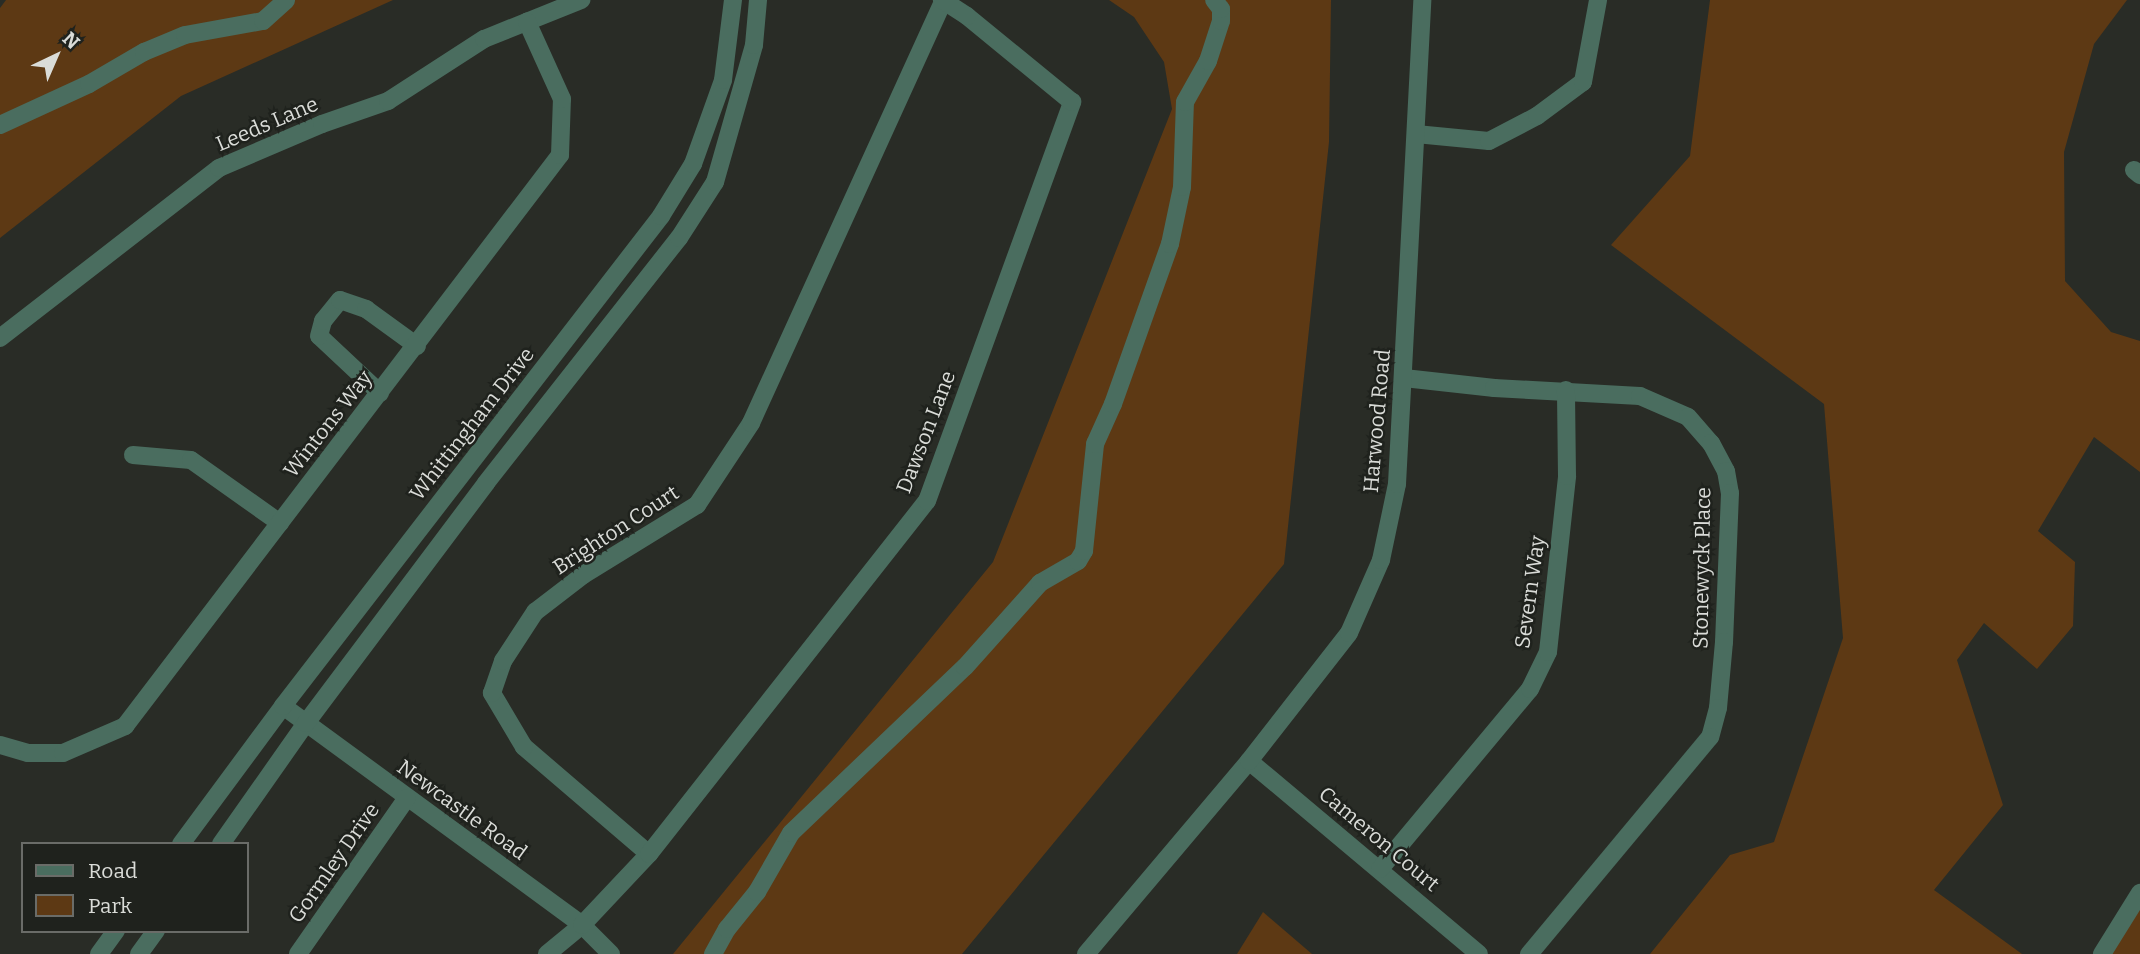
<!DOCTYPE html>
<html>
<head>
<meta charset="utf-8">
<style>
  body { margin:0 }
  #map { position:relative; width:2140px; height:954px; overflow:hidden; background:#292c26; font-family:Bitter,serif }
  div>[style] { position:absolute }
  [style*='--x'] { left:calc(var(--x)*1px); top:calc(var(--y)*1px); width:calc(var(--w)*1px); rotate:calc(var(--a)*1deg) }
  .green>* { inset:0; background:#5d3914 }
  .minor>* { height:18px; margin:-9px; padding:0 9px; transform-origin:9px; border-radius:9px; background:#4a6d5f }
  span { translate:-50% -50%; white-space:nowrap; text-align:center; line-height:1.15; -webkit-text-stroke:5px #1f221d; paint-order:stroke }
  .street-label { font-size:21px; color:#dadcd8 }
  .legend { position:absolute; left:21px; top:842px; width:228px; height:91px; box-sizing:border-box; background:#1f221d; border:2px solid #6a6c68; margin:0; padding:9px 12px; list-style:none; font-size:21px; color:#dadcd8 }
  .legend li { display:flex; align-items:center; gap:14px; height:35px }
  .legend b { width:35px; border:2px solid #6a6c68 }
  .north { position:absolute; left:21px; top:21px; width:70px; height:70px; -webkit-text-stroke:5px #1f221d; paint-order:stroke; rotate:44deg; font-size:19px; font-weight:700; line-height:28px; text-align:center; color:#dadcd8 }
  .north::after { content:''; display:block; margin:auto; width:24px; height:32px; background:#dadcd8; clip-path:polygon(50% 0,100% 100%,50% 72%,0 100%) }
</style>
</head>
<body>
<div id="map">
  <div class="green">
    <i style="clip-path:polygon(6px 0,393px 0,181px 96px,0 238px,0 8px)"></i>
    <i style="clip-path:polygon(1109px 0,1331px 0,1329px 142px,1284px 564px,962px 954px,673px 954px,993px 562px,1172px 109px,1164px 62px,1134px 17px)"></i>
    <i style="clip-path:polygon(1710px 0,2127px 0,2094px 44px,2064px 152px,2065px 281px,2111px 332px,2140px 341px,2140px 472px,2094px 437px,2038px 531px,2075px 562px,2073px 626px,2037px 669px,1984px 623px,1957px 660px,2003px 805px,1934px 890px,2022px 954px,1650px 954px,1730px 855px,1774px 842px,1843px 638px,1824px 404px,1611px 245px,1690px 156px)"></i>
    <i style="clip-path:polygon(2140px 892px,2140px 954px,2102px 954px)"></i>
    <i style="clip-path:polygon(1263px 912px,1312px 954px,1237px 954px)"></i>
  </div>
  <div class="minor">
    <i style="--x:0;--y:125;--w:98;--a:-24.7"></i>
    <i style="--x:89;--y:84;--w:64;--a:-30.2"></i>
    <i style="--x:144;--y:52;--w:44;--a:-22.5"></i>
    <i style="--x:185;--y:35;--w:79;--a:-10.2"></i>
    <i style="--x:263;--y:21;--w:31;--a:-42"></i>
    <i style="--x:1416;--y:134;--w:73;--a:5.5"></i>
    <i style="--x:1489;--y:141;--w:54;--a:-27.5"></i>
    <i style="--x:1537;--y:116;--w:57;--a:-36.5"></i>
    <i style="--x:1583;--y:82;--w:83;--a:-79.6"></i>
    <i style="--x:2134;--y:170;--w:8;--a:40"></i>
    <i style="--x:0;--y:338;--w:277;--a:-37.8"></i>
    <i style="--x:219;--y:168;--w:112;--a:-23.1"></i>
    <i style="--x:322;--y:124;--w:70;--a:-19.2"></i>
    <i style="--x:388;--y:101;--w:114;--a:-32.9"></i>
    <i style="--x:484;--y:39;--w:105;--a:-21.9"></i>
    <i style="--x:1404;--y:378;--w:91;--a:6.3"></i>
    <i style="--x:1494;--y:388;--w:146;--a:3.1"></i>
    <i style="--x:1640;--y:396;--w:52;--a:23.6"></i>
    <i style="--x:1688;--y:417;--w:35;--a:49"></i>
    <i style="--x:1711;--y:443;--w:32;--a:62"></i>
    <i style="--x:1726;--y:471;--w:22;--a:80"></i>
    <i style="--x:1730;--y:493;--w:149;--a:92.3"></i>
    <i style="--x:1724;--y:642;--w:66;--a:95.2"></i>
    <i style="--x:1718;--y:708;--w:30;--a:105"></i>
    <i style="--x:1710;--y:737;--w:283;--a:129.8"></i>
    <i style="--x:380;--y:393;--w:83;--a:-136.9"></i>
    <i style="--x:319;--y:336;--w:16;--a:-75"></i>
    <i style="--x:323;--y:321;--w:27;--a:-51"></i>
    <i style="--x:340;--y:300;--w:28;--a:19"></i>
    <i style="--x:366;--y:309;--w:63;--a:36"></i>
    <i style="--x:133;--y:455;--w:58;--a:4.9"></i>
    <i style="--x:191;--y:460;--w:109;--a:35.3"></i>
    <i style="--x:283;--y:706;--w:371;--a:36.2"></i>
    <i style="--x:582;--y:925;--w:41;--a:45"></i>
    <i style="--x:0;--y:745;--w:29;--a:16"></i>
    <i style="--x:28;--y:753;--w:35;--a:0"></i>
    <i style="--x:63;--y:753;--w:68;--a:-23.5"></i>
    <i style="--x:125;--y:726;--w:718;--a:-52.7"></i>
    <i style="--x:560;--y:155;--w:56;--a:-88"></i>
    <i style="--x:562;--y:99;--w:85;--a:-114.4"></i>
    <i style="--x:1249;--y:761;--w:300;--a:40"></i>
    <i style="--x:181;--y:844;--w:172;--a:-53.5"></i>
    <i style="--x:283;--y:706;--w:619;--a:-52.35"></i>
    <i style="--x:661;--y:216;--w:61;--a:-58.4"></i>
    <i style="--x:693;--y:164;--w:89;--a:-70.3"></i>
    <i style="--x:723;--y:80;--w:81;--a:-82.9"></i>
    <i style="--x:221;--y:844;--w:148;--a:-54.9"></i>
    <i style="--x:306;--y:723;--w:300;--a:-53.1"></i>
    <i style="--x:486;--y:483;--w:312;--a:-51.8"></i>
    <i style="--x:679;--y:238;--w:67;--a:-57.3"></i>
    <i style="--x:715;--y:182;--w:142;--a:-74.1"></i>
    <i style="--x:754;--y:45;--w:45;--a:-84.9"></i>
    <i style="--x:649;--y:854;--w:165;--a:-139.4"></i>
    <i style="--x:524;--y:747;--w:63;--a:-120.7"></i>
    <i style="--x:492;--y:693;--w:34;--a:-71"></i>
    <i style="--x:503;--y:661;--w:59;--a:-56.9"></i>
    <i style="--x:535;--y:612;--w:61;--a:-37.6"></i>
    <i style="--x:583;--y:575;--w:134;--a:-31.6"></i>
    <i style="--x:697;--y:505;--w:98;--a:-56.6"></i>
    <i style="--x:751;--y:423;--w:464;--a:-65.5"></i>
    <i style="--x:1380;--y:869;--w:234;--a:-50.2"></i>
    <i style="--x:1530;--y:689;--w:41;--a:-64.1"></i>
    <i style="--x:1548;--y:652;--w:177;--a:-83.8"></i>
    <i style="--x:1567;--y:476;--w:86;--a:-90.7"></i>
    <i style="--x:99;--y:954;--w:29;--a:-54"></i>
    <i style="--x:139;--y:954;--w:29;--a:-54"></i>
    <i style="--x:298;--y:954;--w:190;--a:-55.1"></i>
    <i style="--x:547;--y:954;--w:45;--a:-39.6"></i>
    <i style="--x:582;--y:925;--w:98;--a:-46.7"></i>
    <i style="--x:649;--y:854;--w:449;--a:-51.8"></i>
    <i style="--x:927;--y:501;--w:425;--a:-70"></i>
    <i style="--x:1072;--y:102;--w:136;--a:-140.7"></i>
    <i style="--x:967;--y:16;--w:30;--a:-147"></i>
    <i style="--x:713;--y:954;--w:29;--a:-61"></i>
    <i style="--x:727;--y:929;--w:48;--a:-51"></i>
    <i style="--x:757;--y:892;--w:68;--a:-60"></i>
    <i style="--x:791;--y:833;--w:240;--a:-43.7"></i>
    <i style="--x:965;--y:667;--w:113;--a:-48.2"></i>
    <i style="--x:1040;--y:583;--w:44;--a:-30.1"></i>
    <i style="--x:1078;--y:561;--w:12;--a:-59"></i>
    <i style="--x:1084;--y:551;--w:108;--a:-84.1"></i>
    <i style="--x:1095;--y:444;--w:44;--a:-65.8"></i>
    <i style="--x:1113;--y:404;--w:170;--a:-70.4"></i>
    <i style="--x:1170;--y:244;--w:58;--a:-78.1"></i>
    <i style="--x:1182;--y:187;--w:85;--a:-88"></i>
    <i style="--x:1185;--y:102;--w:47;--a:-60.7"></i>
    <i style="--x:1208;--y:61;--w:42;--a:-72"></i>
    <i style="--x:1221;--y:21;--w:12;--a:-90"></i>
    <i style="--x:1221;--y:9;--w:11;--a:-128"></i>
    <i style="--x:1086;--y:954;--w:253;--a:-49.8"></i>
    <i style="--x:1249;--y:761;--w:162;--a:-52"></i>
    <i style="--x:1349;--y:633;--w:80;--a:-66.3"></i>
    <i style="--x:1381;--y:560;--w:78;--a:-78.1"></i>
    <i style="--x:1397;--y:484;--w:485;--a:-87"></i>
    <i style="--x:2102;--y:954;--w:72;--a:-58.1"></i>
  </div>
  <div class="street-label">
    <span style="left:267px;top:124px;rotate:-23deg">Leeds Lane</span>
    <span style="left:1377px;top:421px;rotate:-85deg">Harwood Road</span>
    <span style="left:328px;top:424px;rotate:-52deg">Wintons Way</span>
    <span style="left:472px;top:424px;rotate:-52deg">Whittingham Drive</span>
    <span style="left:926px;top:432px;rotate:-69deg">Dawson Lane</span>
    <span style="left:616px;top:530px;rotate:-33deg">Brighton Court</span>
    <span style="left:1702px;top:568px;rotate:-89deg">Stonewyck Place</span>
    <span style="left:1530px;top:592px;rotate:-82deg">Severn Way</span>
    <span style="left:462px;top:810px;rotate:36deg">Newcastle Road</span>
    <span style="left:1379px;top:839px;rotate:40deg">Cameron Court</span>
    <span style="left:334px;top:863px;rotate:-55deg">Gormley Drive</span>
  </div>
  <ul class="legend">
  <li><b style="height:9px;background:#4a6d5f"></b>Road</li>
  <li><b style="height:19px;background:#5d3914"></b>Park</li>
  </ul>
  <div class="north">N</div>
</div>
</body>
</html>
